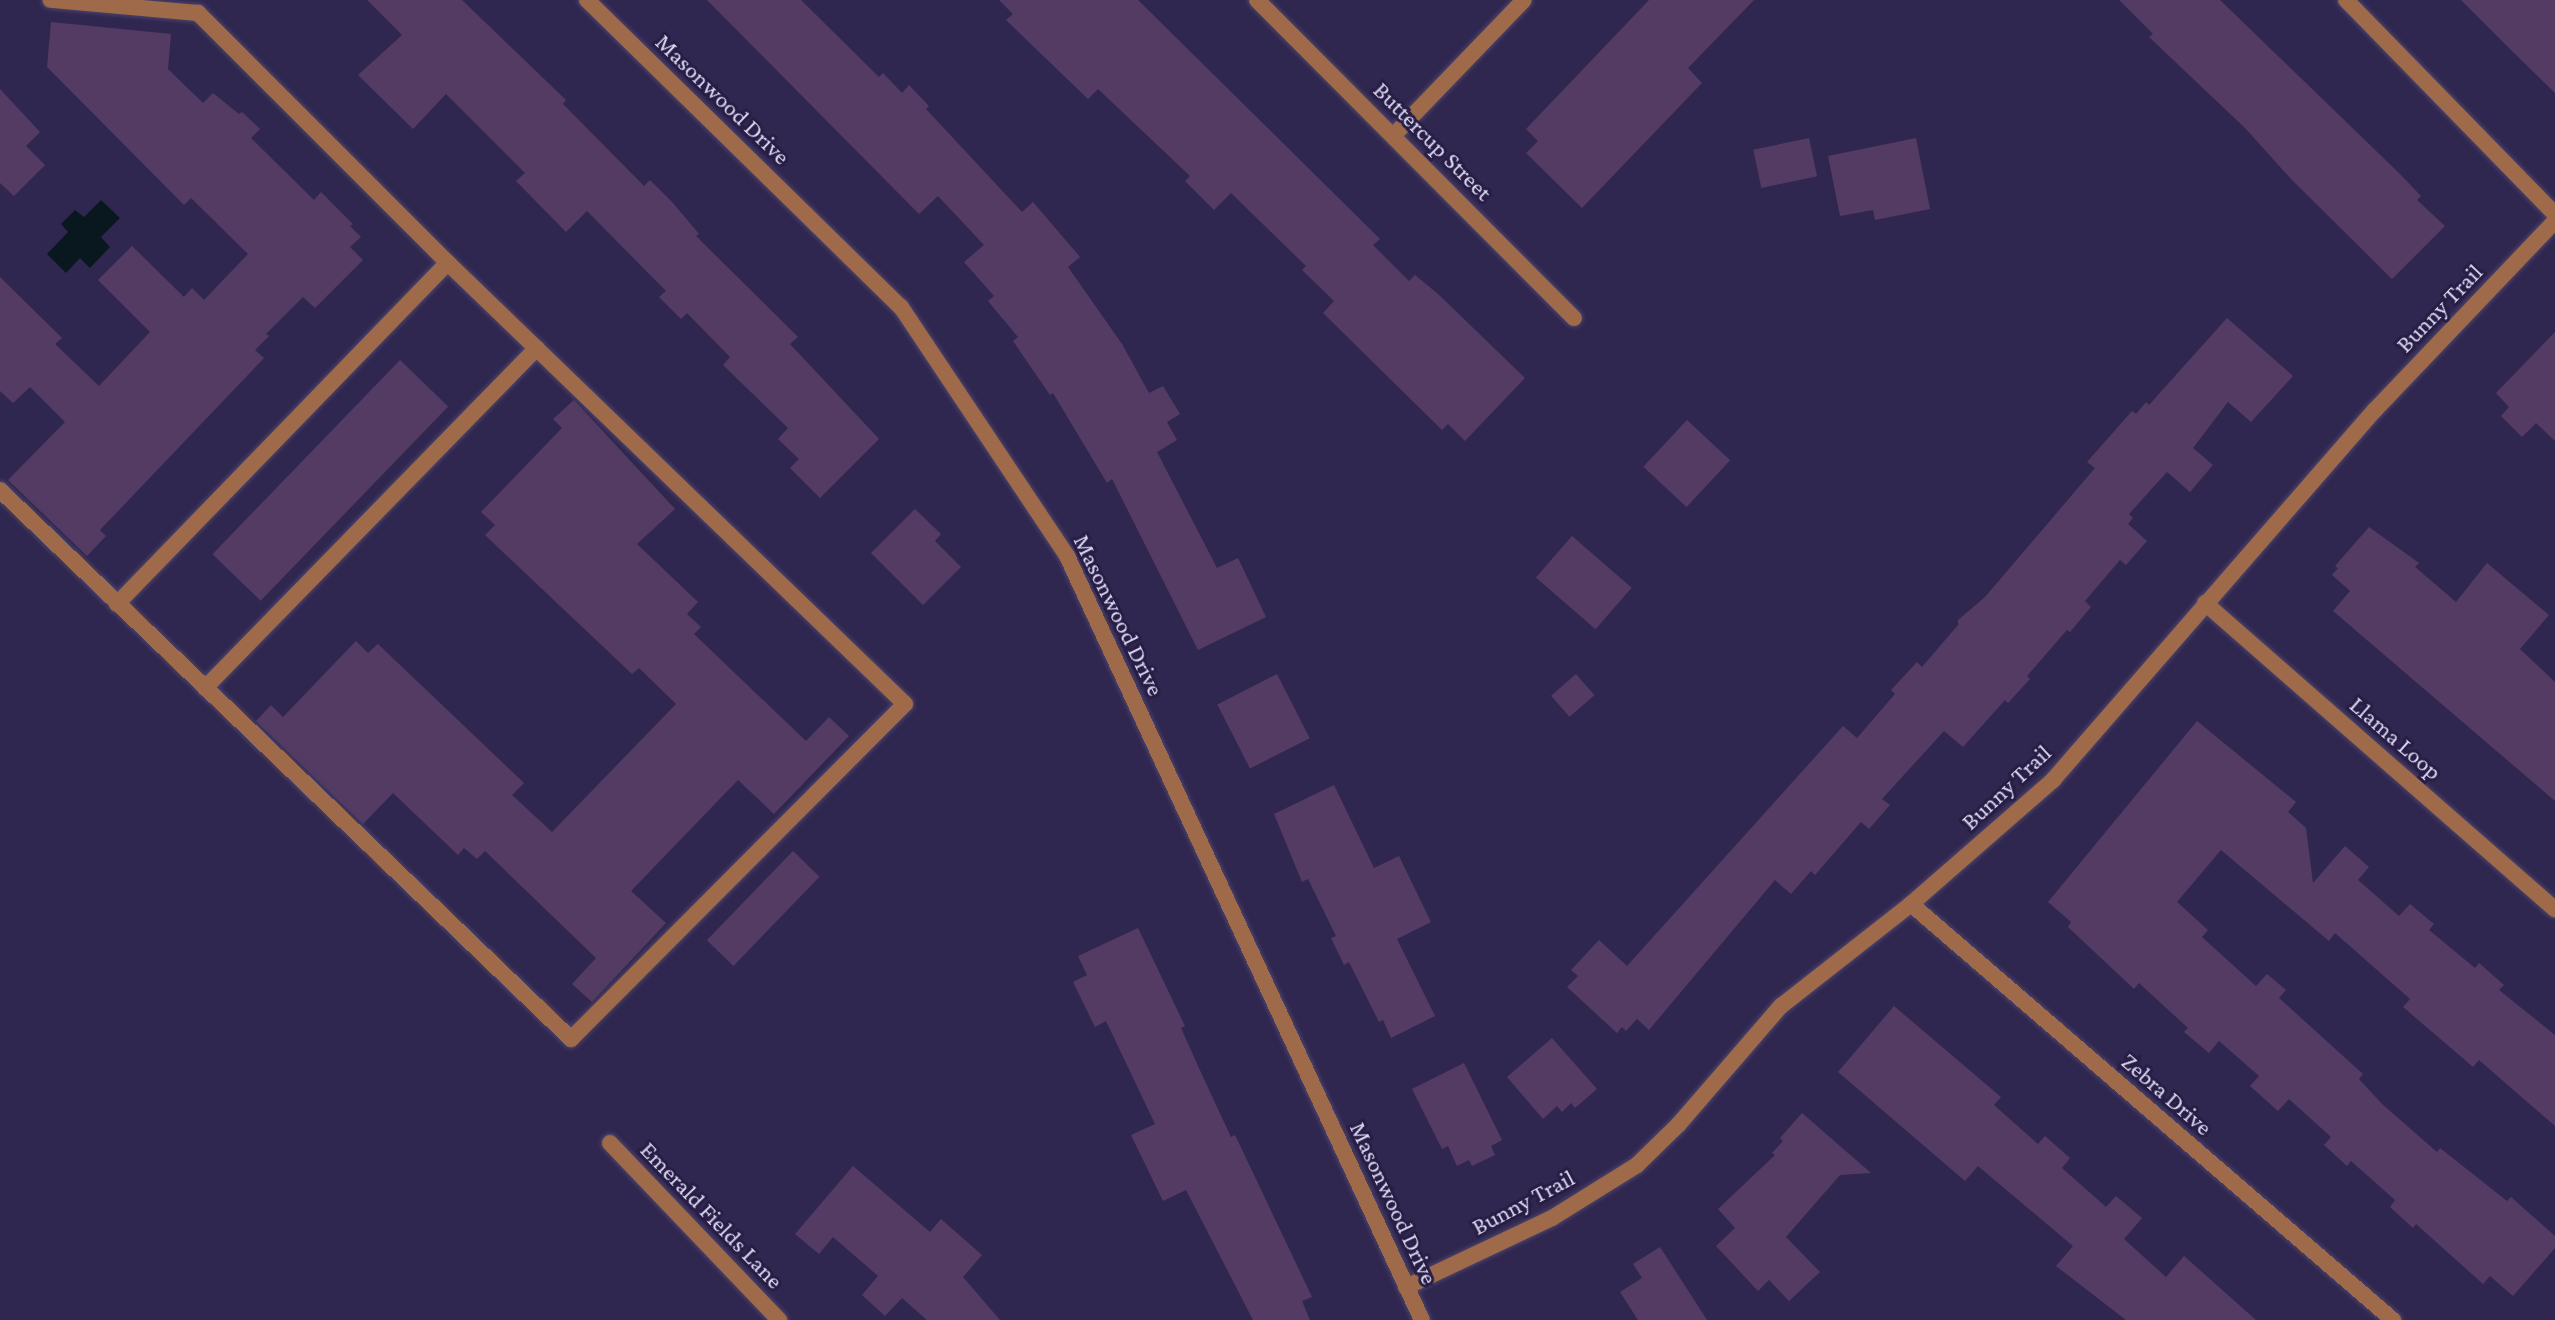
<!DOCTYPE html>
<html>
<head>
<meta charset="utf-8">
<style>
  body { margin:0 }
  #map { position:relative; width:2555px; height:1320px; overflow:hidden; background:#302750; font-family:"Crimson Pro",serif }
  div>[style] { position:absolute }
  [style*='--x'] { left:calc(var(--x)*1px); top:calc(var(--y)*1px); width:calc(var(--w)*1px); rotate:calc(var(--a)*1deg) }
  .water>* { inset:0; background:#09181f }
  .building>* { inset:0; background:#543b63; transform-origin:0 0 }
  .roads { filter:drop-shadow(0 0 2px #4c446a) drop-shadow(0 0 2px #4c446a) }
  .lane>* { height:16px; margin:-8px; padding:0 8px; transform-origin:8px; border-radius:8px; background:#9f6a49 }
  .street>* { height:16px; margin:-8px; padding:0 8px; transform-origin:8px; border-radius:8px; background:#9f6a49 }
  span { translate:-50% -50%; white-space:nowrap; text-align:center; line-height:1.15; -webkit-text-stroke:6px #271d45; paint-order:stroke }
  .street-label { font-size:24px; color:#dddaf4 }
</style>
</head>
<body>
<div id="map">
  <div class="water">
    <i style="clip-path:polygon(101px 200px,120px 218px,101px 237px,110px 247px,90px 268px,80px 258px,66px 273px,47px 254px,68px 232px,61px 224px,75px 210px,84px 217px)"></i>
  </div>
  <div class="building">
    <i style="clip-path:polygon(367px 0,462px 0,566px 100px,563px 104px,644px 186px,650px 180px,673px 203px,699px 234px,696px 236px,798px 337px,790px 344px,879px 439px,820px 498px,790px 468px,799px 459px,778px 439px,788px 428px,723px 365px,730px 357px,687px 313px,681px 319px,659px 297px,666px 291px,587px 211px,566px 232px,516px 181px,525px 173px,446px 94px,413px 129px,358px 75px,402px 35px)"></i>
    <i style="clip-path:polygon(707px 0,801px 0,879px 77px,883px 73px,902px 93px,909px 85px,929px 106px,926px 109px,1022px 212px,1033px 202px,1080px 257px,1068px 267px,1122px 344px,1149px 393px,1163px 386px,1180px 414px,1167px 422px,1177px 440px,1157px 452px,1217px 568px,1238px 558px,1266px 617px,1198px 650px,1112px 479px,1107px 483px,1053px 393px,1050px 395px,1013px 341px,1018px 337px,988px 301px,994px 296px,964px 262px,984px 245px,938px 196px,919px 214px)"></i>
    <i style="clip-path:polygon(999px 0,1138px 0,1380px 239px,1373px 245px,1409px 281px,1415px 275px,1438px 294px,1525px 378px,1465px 441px,1448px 424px,1442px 430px,1323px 313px,1334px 301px,1302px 270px,1306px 266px,1231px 193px,1214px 210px,1185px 181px,1190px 176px,1098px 89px,1088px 99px,1006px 20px,1013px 14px)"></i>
    <i style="clip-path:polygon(1649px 0,1754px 0,1688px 68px,1702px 83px,1582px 208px,1526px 153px,1538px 141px,1526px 129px)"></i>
    <i style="clip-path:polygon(2119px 0,2220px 0,2400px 174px,2421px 196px,2417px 200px,2445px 226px,2392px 279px,2291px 179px,2246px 129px,2149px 37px,2153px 34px)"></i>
    <i style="clip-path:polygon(2461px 0,2555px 0,2555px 93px,2513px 52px)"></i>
    <i style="clip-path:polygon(51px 22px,171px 34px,168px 69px,203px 103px,213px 93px,239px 114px,242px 112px,260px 129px,251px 138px,314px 200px,321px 192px,353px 224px,350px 226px,361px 237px,350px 247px,363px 260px,315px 308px,303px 297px,266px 334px,269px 336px,255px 350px,264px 358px,100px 530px,106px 536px,87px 556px,8px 480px,65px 422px,30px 387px,13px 403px,0 391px,0 277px,62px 338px,55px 344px,99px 386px,150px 332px,98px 280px,132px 246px,184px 297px,192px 288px,204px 300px,248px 254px,191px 198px,184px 205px,47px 67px)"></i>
    <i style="clip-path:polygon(0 89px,40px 132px,26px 146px,45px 165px,14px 196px,0 183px)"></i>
    <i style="left:1809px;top:138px;width:39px;height:57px;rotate:78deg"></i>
    <i style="clip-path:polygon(1916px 138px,1930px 209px,1875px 220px,1873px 210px,1840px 216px,1828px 156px)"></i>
    <i style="clip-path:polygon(2227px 318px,2293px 376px,2251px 422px,2228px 402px,2193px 448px,2213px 465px,2190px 492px,2167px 472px,2129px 514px,2133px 518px,2128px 524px,2147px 541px,2126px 565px,2120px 560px,2085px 601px,2091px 607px,2070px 632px,2067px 630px,2027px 676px,2030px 679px,2008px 703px,2005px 700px,1963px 747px,1944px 731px,1882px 799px,1890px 805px,1869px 829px,1861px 822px,1815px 875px,1811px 871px,1791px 894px,1775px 880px,1649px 1030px,1637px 1019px,1626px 1031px,1622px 1027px,1617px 1033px,1567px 987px,1578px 976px,1571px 970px,1599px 940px,1627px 966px,1843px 726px,1857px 738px,1895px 694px,1891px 690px,1917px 662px,1922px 667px,1958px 625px,1958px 620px,1985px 597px,2095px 468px,2087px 462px,2132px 411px,2136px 414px,2146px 402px,2149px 405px)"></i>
    <i style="clip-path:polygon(2555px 332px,2555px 441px,2536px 423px,2522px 437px,2501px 416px,2509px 407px,2496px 393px)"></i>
    <i style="left:400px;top:360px;width:67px;height:270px;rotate:44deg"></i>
    <i style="clip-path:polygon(574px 400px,675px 509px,637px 544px,698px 602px,687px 614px,701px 627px,694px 634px,806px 741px,829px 717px,849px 736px,774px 814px,738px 780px,631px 891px,666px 923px,592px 1002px,572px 984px,596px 958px,485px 851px,477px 859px,464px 848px,458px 855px,393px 793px,363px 824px,256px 721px,271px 705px,283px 717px,356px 641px,368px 653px,378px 644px,524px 783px,512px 795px,552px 832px,676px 704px,639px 668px,632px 674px,485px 535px,495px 525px,481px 512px,562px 428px,553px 419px)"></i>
    <i style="left:1687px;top:420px;width:59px;height:64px;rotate:43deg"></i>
    <i style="clip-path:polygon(915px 509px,941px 534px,935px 541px,961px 567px,923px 605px,871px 553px)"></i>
    <i style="clip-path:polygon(2369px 527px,2419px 563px,2415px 567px,2456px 602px,2487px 563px,2549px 615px,2520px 649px,2555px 682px,2555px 801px,2333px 611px,2350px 591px,2332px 575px,2338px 568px,2335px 566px)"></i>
    <i style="left:1572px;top:536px;width:79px;height:55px;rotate:41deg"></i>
    <i style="left:1277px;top:674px;width:72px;height:67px;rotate:63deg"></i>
    <i style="left:1576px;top:674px;width:28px;height:33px;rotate:49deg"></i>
    <i style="clip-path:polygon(2197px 721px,2296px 802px,2288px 812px,2306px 828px,2313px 883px,2345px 846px,2369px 867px,2358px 880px,2399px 916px,2410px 904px,2434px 924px,2429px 930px,2475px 968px,2479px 963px,2504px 985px,2499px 990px,2555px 1035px,2555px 1126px,2479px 1060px,2473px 1067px,2403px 1007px,2410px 999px,2335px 933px,2329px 941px,2221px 850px,2177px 902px,2208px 930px,2202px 937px,2256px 986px,2267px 974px,2286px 990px,2279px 998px,2363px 1074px,2359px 1079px,2382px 1104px,2437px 1152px,2440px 1148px,2507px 1201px,2511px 1197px,2555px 1236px,2555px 1248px,2513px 1296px,2490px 1276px,2483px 1284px,2416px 1224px,2413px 1228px,2390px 1207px,2395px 1200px,2351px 1161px,2347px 1166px,2324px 1145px,2331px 1137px,2289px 1099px,2278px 1111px,2250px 1086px,2259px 1076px,2219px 1041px,2209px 1053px,2184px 1032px,2188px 1028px,2139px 983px,2134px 989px,2068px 927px,2071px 922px,2048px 902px)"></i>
    <i style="clip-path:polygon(1334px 785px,1374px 868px,1399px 856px,1431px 922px,1397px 939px,1435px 1016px,1391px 1038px,1383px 1020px,1379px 1022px,1349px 962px,1344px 965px,1331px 938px,1336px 936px,1308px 879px,1302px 882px,1274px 814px)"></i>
    <i style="left:793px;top:851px;width:37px;height:124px;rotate:44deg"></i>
    <i style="clip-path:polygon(1138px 928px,1185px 1026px,1181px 1028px,1203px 1077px,1231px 1137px,1235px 1135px,1312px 1297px,1302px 1301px,1310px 1320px,1253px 1320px,1186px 1190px,1163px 1201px,1131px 1135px,1155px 1124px,1106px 1021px,1095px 1027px,1073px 982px,1087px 975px,1078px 956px)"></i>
    <i style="clip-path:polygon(1894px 1006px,2001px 1097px,1994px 1105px,2038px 1144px,2045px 1136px,2070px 1158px,2062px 1168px,2106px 1207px,2116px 1196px,2142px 1218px,2124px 1239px,2166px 1277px,2184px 1256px,2256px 1320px,2126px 1320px,2056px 1266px,2073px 1246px,1978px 1166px,1965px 1181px,1838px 1072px)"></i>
    <i style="clip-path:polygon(1552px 1038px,1597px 1089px,1575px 1108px,1571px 1103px,1562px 1112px,1557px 1106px,1543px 1119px,1507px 1077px)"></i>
    <i style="clip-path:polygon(1464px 1063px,1502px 1140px,1491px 1146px,1495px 1155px,1472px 1166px,1469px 1160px,1457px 1166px,1448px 1146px,1442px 1149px,1412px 1089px)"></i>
    <i style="clip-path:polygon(1802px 1113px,1871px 1173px,1840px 1175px,1786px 1237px,1820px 1272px,1789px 1301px,1769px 1280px,1758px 1291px,1716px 1246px,1735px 1228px,1718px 1209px,1775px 1155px,1772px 1153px,1783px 1141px,1780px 1138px)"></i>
    <i style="clip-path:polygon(853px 1166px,930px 1232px,941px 1219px,982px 1255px,963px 1277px,1000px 1320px,927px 1320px,902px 1298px,885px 1316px,862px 1295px,878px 1276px,833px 1237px,819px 1254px,795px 1234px)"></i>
    <i style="clip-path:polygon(1660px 1247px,1689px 1292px,1707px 1320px,1638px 1320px,1620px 1292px,1642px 1278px,1633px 1264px)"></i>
  </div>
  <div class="roads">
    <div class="lane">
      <i style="--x:0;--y:490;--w:792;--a:43.87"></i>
      <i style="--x:571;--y:1039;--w:473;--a:-45.1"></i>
      <i style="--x:905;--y:704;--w:635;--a:-136.02"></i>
      <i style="--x:448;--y:263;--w:354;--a:-135"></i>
      <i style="--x:198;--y:13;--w:148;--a:-174.9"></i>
      <i style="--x:205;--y:688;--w:475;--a:-45.7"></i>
    </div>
    <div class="street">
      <i style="--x:587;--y:0;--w:439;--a:44.4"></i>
      <i style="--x:901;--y:307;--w:299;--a:56.3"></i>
      <i style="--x:1067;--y:556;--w:842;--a:65.08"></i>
      <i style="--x:1257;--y:0;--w:449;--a:45.1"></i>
      <i style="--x:2346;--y:0;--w:299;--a:45.7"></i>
      <i style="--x:1394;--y:135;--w:187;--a:-46.1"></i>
      <i style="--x:2205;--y:603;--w:465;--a:41.2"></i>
      <i style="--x:117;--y:604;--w:475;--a:-45.9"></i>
      <i style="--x:1911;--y:904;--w:637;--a:40.8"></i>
      <i style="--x:610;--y:1143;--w:245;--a:46.3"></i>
      <i style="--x:1406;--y:1287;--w:161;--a:-25.3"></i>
      <i style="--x:1552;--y:1218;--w:100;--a:-31.9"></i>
      <i style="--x:1637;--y:1165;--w:59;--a:-44.3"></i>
      <i style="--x:1679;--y:1124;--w:156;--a:-49.2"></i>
      <i style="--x:1781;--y:1006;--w:165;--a:-38.1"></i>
      <i style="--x:1911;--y:904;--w:189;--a:-41.1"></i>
      <i style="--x:2053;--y:780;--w:490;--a:-49"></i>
      <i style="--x:2375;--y:410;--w:261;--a:-46.4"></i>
    </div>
  </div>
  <div class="street-label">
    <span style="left:723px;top:99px;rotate:44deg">Masonwood Drive</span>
    <span style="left:1433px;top:141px;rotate:45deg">Buttercup Street</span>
    <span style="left:2439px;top:308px;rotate:-46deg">Bunny Trail</span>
    <span style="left:1119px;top:615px;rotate:64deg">Masonwood Drive</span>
    <span style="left:2396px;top:738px;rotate:41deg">Llama Loop</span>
    <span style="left:2006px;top:787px;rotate:-43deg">Bunny Trail</span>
    <span style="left:2167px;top:1094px;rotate:41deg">Zebra Drive</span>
    <span style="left:1523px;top:1202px;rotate:-28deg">Bunny Trail</span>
    <span style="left:1394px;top:1203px;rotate:65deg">Masonwood Drive</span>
    <span style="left:712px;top:1215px;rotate:46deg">Emerald Fields Lane</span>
  </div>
</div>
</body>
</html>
